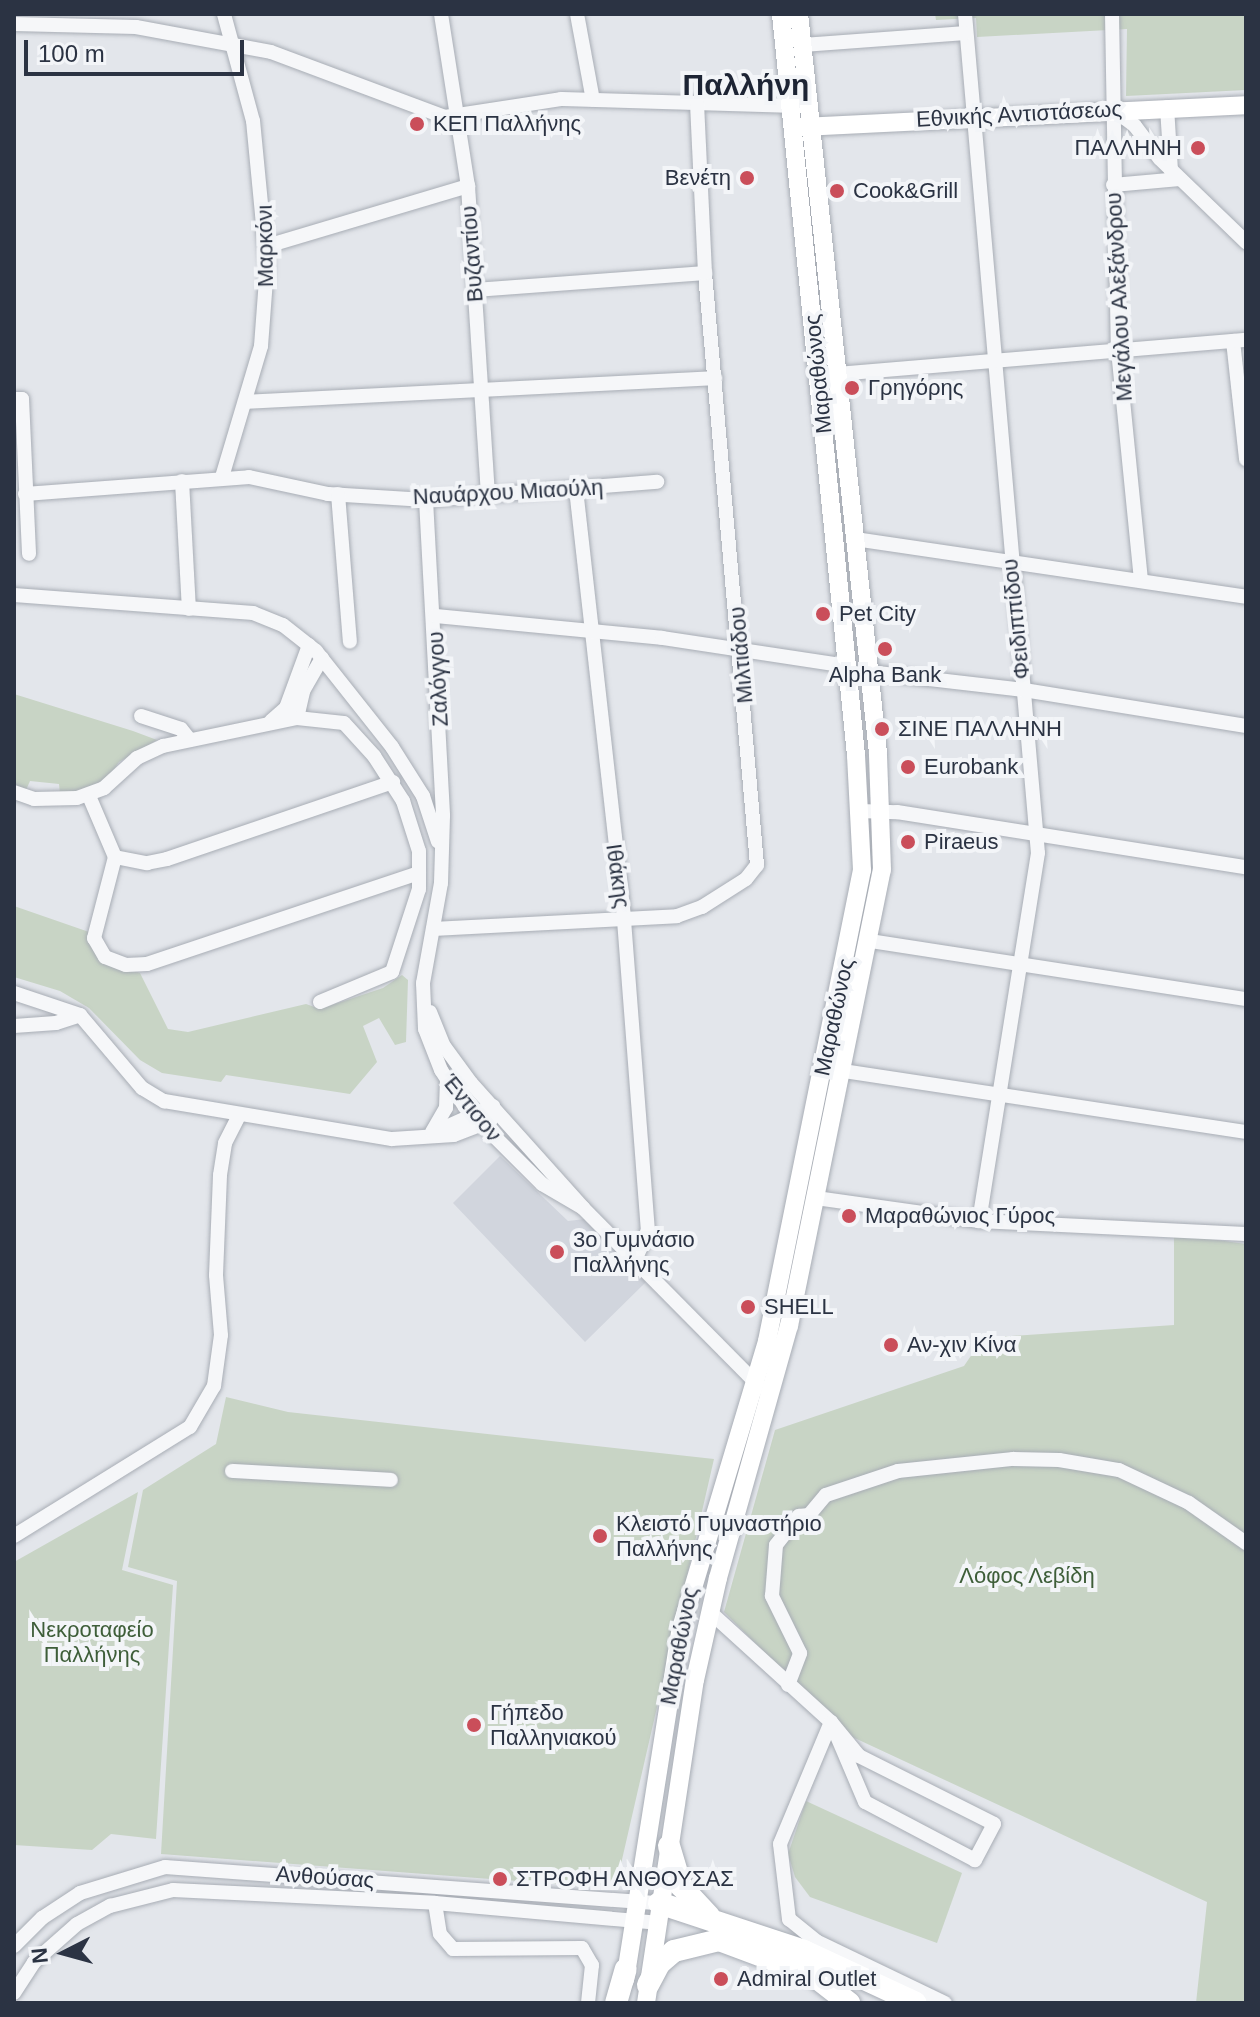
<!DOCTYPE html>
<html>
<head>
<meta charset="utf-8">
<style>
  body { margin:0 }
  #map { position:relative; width:1260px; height:2017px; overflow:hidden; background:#e3e6eb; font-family:Arial,sans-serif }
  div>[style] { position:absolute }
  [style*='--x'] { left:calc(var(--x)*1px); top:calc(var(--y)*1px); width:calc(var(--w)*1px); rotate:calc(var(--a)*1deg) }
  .built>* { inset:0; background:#d1d5dd }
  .green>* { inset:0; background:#c8d4c5 }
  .roads { filter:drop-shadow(0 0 2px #a8adb5) drop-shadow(0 0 2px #a8adb5) }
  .minor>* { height:14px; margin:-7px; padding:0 7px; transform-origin:7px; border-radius:7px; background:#f6f7f9 }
  .major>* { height:18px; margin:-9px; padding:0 9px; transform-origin:9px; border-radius:9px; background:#fff }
  .highway>* { height:22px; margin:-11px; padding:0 11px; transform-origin:11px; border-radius:11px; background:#fff }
  .dots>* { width:22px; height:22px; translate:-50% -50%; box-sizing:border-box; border:4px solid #f3f5f8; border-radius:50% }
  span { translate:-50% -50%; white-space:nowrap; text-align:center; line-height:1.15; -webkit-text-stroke:8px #f3f5f8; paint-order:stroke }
  .street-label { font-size:22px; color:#2b3343 }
  .poi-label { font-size:22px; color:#2b3343 }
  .left { translate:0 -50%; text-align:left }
  .right { translate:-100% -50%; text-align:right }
  .park-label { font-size:22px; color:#3e5e39 }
  .district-label { font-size:30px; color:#1d2434; font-weight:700 }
  .frame { position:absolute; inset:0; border:16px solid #2b3343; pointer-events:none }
  .north { position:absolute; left:24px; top:1913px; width:80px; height:80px; -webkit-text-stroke:6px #f3f5f8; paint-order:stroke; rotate:264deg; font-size:22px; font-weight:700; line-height:32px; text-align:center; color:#2b3343 }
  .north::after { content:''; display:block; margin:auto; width:28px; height:36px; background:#2b3343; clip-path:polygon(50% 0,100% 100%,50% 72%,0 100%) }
  .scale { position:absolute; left:24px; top:40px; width:220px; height:36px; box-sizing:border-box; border:4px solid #2b3343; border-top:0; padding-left:10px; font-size:24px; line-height:28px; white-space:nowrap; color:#2b3343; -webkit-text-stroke:6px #f3f5f8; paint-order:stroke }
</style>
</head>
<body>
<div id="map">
  <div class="built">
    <i style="clip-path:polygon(500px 1156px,568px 1221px,585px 1219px,646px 1282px,585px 1342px,453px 1203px)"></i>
  </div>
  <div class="green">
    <i style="clip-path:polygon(935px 14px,1246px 14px,1246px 90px,1126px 96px,1127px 29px,977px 37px,976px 18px,936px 20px)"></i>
    <i style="clip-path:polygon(14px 694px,133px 731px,157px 740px,119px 762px,102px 786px,60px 794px,59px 784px,30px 781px,26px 790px,14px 784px)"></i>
    <i style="clip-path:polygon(14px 906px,89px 932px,97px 958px,140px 973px,168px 1029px,188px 1032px,306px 1004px,320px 1009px,383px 988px,402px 975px,408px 980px,406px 1042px,395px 1045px,379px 1018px,363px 1026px,377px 1062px,350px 1094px,226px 1075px,221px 1082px,162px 1073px,140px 1060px,89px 1008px,60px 991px,14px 977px)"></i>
    <i style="clip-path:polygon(1174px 1234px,1246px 1244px,1246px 2003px,1196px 2003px,1207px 1902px,846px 1734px,724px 1612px,775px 1430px,964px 1366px,983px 1338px,1174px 1325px)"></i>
    <i style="clip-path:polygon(226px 1397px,288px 1412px,714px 1459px,618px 1877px,597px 1887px,161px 1854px,177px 1581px,128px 1567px,143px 1490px,216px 1444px)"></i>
    <i style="clip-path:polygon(138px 1492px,122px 1570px,173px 1585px,156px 1839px,111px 1834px,92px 1850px,14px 1845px,14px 1562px)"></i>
    <i style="clip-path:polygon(806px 1801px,962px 1873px,937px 1943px,810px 1897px,795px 1877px,788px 1854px)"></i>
  </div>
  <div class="roads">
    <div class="minor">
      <i style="--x:441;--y:14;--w:174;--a:81.1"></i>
      <i style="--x:468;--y:186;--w:311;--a:86.3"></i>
      <i style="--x:577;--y:14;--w:87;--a:79.5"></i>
      <i style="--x:965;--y:14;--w:842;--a:85.03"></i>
      <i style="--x:1038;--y:853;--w:373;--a:99.1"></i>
      <i style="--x:1112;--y:14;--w:336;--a:89"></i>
      <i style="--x:1118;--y:350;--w:230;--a:84.3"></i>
      <i style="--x:14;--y:24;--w:122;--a:1.4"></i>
      <i style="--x:136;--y:27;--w:137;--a:10.5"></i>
      <i style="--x:271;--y:52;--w:186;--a:20.5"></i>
      <i style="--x:445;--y:117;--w:117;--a:-8.8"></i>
      <i style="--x:561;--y:99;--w:236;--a:1.7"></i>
      <i style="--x:803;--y:45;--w:163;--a:-4.2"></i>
      <i style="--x:1167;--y:107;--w:64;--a:86.4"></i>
      <i style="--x:1114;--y:110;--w:26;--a:37"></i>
      <i style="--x:1135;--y:126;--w:41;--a:52.9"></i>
      <i style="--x:1160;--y:159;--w:120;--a:44"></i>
      <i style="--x:1113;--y:185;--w:67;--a:-5.1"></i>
      <i style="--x:267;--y:246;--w:210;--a:-16.6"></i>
      <i style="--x:475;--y:290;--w:231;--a:-4.2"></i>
      <i style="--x:1233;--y:341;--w:119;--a:83.7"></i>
      <i style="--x:838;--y:374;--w:409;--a:-4.8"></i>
      <i style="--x:14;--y:399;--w:8;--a:0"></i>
      <i style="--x:22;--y:399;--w:155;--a:87.4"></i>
      <i style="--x:245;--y:402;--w:471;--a:-2.9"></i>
      <i style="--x:222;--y:477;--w:137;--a:-73.4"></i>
      <i style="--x:261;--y:346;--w:80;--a:-85.7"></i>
      <i style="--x:267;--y:266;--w:146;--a:-95.5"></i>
      <i style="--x:253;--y:121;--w:111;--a:-105.2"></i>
      <i style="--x:182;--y:481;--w:128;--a:86.9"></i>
      <i style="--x:576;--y:489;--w:434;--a:83.6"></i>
      <i style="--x:624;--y:920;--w:311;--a:85.6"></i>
      <i style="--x:648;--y:1230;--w:34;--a:113"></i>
      <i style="--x:25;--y:494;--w:225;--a:-4.3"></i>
      <i style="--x:249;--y:477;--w:81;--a:12.1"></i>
      <i style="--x:328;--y:494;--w:98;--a:3.5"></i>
      <i style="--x:426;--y:500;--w:232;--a:-4.5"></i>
      <i style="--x:338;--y:494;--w:148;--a:85.4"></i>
      <i style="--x:426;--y:500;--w:316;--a:86.9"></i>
      <i style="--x:443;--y:816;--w:67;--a:91.7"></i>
      <i style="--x:441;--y:883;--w:102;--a:100.2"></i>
      <i style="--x:423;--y:983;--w:46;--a:87.5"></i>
      <i style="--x:425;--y:1029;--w:44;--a:68.7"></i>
      <i style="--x:441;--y:1070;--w:44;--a:57"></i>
      <i style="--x:465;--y:1107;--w:109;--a:45"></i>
      <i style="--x:542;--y:1184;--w:48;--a:30.3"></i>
      <i style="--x:855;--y:539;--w:395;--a:8.4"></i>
      <i style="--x:14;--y:595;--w:240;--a:4.3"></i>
      <i style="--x:253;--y:613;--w:32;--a:22"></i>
      <i style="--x:283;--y:625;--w:42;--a:38.2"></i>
      <i style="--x:316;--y:651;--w:122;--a:51.6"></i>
      <i style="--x:392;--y:747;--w:58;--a:57.7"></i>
      <i style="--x:423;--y:796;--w:48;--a:71.9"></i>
      <i style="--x:435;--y:616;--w:228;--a:5.5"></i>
      <i style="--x:662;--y:638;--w:187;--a:8.6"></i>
      <i style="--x:869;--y:672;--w:156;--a:6.6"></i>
      <i style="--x:1024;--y:690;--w:225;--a:9.2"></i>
      <i style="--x:141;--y:716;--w:42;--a:18"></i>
      <i style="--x:181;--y:729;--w:14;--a:51"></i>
      <i style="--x:297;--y:718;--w:28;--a:-77"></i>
      <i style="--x:303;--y:691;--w:38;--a:-60"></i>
      <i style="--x:271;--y:721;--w:20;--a:-41"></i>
      <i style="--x:286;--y:708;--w:67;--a:-69.9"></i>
      <i style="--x:14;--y:792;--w:21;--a:19"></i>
      <i style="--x:34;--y:799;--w:43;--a:-1.3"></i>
      <i style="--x:77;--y:798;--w:29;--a:-20"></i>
      <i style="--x:104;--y:788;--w:45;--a:-42.3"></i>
      <i style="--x:137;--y:758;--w:29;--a:-25"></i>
      <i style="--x:163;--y:746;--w:137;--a:-11.8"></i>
      <i style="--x:297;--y:718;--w:47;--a:6.1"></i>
      <i style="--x:344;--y:723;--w:45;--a:47.7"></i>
      <i style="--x:374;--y:756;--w:54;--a:57.2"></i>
      <i style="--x:403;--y:801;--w:52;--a:72.3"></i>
      <i style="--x:419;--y:851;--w:38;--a:90"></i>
      <i style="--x:419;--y:889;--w:87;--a:108"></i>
      <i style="--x:392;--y:972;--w:78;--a:157.4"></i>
      <i style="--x:89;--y:796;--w:66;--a:66.9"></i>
      <i style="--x:115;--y:857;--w:84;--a:104.5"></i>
      <i style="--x:94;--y:938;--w:22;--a:60"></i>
      <i style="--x:105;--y:957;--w:22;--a:21"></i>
      <i style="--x:126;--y:965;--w:21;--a:-3"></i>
      <i style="--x:147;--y:964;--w:287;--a:-18.5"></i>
      <i style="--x:860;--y:811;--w:37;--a:2"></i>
      <i style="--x:897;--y:812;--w:353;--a:9"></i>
      <i style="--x:115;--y:857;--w:33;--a:11"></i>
      <i style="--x:147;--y:863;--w:20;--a:-11"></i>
      <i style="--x:167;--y:859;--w:239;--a:-18.8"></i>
      <i style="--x:433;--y:929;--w:244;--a:-3"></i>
      <i style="--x:677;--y:916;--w:27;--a:-20"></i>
      <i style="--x:702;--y:907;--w:52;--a:-32.5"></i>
      <i style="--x:746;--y:879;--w:18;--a:-52"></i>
      <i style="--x:757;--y:865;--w:594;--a:-95.02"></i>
      <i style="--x:705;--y:273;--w:169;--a:-92.7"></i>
      <i style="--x:870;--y:941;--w:380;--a:8.8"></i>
      <i style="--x:14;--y:993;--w:70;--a:18.4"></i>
      <i style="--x:80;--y:1015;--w:96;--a:49.7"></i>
      <i style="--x:142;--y:1088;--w:26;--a:31"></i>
      <i style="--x:164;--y:1101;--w:231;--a:9.5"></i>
      <i style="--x:392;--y:1139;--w:62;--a:-3.7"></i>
      <i style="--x:454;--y:1135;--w:39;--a:-21"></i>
      <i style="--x:430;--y:1012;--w:37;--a:68"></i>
      <i style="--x:444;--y:1046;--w:46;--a:53.9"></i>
      <i style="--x:471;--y:1083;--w:168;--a:48.1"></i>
      <i style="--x:583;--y:1208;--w:253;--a:45.3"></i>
      <i style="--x:14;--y:1026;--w:42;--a:-4.1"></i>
      <i style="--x:56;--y:1023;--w:25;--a:-18"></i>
      <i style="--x:843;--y:1071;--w:408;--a:8.6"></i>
      <i style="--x:432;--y:1132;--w:28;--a:-60"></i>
      <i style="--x:446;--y:1108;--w:27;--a:-88"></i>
      <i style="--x:433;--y:1133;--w:66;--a:-24.2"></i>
      <i style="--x:816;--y:1198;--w:165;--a:8"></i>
      <i style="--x:979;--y:1221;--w:267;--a:2.8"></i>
      <i style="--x:232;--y:1471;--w:159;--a:3.2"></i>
      <i style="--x:14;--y:1536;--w:207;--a:-31.8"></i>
      <i style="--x:190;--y:1427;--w:48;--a:-59.7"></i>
      <i style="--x:214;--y:1386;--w:51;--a:-82.2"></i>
      <i style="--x:221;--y:1335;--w:60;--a:-94.8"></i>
      <i style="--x:216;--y:1275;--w:100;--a:-87.7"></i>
      <i style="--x:220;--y:1175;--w:32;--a:-81"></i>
      <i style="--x:225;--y:1143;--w:30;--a:-63"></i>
      <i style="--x:710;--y:1612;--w:164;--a:42.3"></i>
      <i style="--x:831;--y:1722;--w:132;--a:112.7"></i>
      <i style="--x:780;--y:1844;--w:76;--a:83.2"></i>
      <i style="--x:789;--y:1919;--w:35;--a:39"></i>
      <i style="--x:816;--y:1941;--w:143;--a:25.7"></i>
      <i style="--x:788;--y:1685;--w:34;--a:-69"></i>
      <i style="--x:800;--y:1653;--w:64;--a:-116.2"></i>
      <i style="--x:772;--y:1596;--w:51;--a:-85.5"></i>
      <i style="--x:776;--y:1545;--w:37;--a:-52"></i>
      <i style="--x:799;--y:1516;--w:10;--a:-6"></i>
      <i style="--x:809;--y:1515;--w:26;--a:-50"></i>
      <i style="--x:826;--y:1495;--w:76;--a:-18.4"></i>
      <i style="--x:898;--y:1471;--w:116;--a:-6"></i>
      <i style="--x:1013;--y:1459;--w:46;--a:1.2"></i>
      <i style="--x:1059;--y:1460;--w:61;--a:9.5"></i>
      <i style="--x:1119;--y:1470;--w:77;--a:25.2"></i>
      <i style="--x:1189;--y:1503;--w:70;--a:35.1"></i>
      <i style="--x:831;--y:1722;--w:44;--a:50.5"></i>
      <i style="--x:859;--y:1756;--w:151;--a:26.7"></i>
      <i style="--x:994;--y:1824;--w:41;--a:117.8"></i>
      <i style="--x:975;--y:1860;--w:124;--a:-152.2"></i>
      <i style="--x:865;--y:1802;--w:87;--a:-113"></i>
      <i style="--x:435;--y:1903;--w:31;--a:81"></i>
      <i style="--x:440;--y:1934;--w:20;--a:49"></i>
      <i style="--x:453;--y:1949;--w:129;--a:-0.4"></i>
      <i style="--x:582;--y:1948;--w:20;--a:60"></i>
      <i style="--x:592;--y:1965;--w:38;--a:96"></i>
      <i style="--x:14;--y:1946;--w:40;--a:-45"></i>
      <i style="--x:42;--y:1918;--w:45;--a:-33.3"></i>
      <i style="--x:80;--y:1893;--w:89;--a:-17"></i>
      <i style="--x:165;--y:1867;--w:495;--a:4.2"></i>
      <i style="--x:14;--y:1993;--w:37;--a:-57"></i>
      <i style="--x:34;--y:1962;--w:57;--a:-41.5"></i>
      <i style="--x:77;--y:1924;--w:38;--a:-29"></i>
      <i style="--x:110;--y:1906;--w:65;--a:-14.3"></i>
      <i style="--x:173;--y:1890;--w:262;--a:2.8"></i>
      <i style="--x:435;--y:1903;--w:223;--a:5.1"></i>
    </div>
    <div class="major">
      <i style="--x:801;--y:127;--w:446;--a:-2.8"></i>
      <i style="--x:625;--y:1980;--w:356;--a:-81"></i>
      <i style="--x:681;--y:1628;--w:300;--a:-73.3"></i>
      <i style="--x:767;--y:1341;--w:480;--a:-78.6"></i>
      <i style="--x:862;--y:870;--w:115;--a:-93"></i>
      <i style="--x:856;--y:755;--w:745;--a:-95.78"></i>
      <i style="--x:646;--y:2003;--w:327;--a:-81.4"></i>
      <i style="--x:695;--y:1680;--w:105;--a:-77.3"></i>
      <i style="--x:718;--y:1578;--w:262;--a:-74.3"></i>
      <i style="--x:789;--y:1326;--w:465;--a:-78.5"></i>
      <i style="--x:882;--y:870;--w:117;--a:-92"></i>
      <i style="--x:878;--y:753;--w:743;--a:-96.1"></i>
    </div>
    <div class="highway">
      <i style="--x:669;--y:1846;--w:42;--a:73.3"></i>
      <i style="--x:681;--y:1886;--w:41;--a:47"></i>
      <i style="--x:659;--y:1903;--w:153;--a:18.3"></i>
      <i style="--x:804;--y:1951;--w:123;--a:24.9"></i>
      <i style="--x:648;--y:1985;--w:24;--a:-62"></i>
      <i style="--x:659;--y:1964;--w:20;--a:-41"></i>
      <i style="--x:674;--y:1951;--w:46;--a:-13.7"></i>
      <i style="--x:719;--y:1940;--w:100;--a:20.4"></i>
      <i style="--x:813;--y:1975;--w:46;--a:37.9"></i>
      <i style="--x:616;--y:2003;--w:35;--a:-74"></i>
    </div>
  </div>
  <div class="dots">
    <i style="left:417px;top:124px;background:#ca4e5a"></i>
    <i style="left:1198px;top:148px;background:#ca4e5a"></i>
    <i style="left:747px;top:178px;background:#ca4e5a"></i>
    <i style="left:837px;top:191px;background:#ca4e5a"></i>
    <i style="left:852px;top:388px;background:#ca4e5a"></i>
    <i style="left:823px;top:614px;background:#ca4e5a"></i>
    <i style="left:885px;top:649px;background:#ca4e5a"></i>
    <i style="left:882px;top:729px;background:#ca4e5a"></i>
    <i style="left:908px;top:767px;background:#ca4e5a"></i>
    <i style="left:908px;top:842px;background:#ca4e5a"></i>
    <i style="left:849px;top:1216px;background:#ca4e5a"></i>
    <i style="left:557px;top:1252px;background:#ca4e5a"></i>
    <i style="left:748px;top:1307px;background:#ca4e5a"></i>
    <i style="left:891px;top:1345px;background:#ca4e5a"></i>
    <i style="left:600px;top:1536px;background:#ca4e5a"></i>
    <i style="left:474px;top:1725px;background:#ca4e5a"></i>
    <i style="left:500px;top:1879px;background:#ca4e5a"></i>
    <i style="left:721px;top:1979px;background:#ca4e5a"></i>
  </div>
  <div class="street-label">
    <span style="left:1019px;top:114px;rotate:-3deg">Εθνικής Αντιστάσεως</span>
    <span style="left:265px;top:246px;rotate:-91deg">Μαρκόνι</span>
    <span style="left:472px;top:254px;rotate:-94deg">Βυζαντίου</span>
    <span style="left:1119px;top:297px;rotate:-93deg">Μεγάλου Αλεξάνδρου</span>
    <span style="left:818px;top:374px;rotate:-96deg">Μαραθώνος</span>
    <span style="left:508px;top:492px;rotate:-3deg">Ναυάρχου Μιαούλη</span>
    <span style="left:1016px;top:619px;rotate:-96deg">Φειδιππίδου</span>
    <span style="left:741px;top:655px;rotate:-95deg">Μιλτιάδου</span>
    <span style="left:438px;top:679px;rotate:-93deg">Ζαλόγγου</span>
    <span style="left:618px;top:876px;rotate:82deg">Ιθάκης</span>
    <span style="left:834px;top:1017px;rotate:-78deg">Μαραθώνος</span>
    <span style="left:472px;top:1108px;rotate:51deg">Έντισον</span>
    <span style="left:679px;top:1646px;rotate:-79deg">Μαραθώνος</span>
    <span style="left:325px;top:1877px;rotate:4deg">Ανθούσας</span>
  </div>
  <div class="poi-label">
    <span class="left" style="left:433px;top:124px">ΚΕΠ Παλλήνης</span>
    <span class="right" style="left:1182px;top:148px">ΠΑΛΛΗΝΗ</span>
    <span class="right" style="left:731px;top:178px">Βενέτη</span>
    <span class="left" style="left:853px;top:191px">Cook&amp;Grill</span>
    <span class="left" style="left:868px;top:388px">Γρηγόρης</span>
    <span class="left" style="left:839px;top:614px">Pet City</span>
    <span style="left:885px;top:675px">Alpha Bank</span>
    <span class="left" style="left:898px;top:729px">ΣΙΝΕ ΠΑΛΛΗΝΗ</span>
    <span class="left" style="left:924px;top:767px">Eurobank</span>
    <span class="left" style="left:924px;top:842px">Piraeus</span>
    <span class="left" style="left:865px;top:1216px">Μαραθώνιος Γύρος</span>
    <span class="left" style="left:573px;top:1252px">3ο Γυμνάσιο<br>Παλλήνης</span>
    <span class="left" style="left:764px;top:1307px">SHELL</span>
    <span class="left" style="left:907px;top:1345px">Αν-χιν Κίνα</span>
    <span class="left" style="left:616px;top:1536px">Κλειστό Γυμναστήριο<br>Παλλήνης</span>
    <span class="left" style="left:490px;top:1725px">Γήπεδο<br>Παλληνιακού</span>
    <span class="left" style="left:516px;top:1879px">ΣΤΡΟΦΗ ΑΝΘΟΥΣΑΣ</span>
    <span class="left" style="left:737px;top:1979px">Admiral Outlet</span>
  </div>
  <div class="park-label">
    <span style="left:1027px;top:1576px">Λόφος Λεβίδη</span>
    <span style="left:92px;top:1642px">Νεκροταφείο<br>Παλλήνης</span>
  </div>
  <div class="district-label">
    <span style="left:746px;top:85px">Παλλήνη</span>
  </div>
  <div class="frame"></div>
  <div class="north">N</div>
  <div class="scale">100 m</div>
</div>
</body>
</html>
